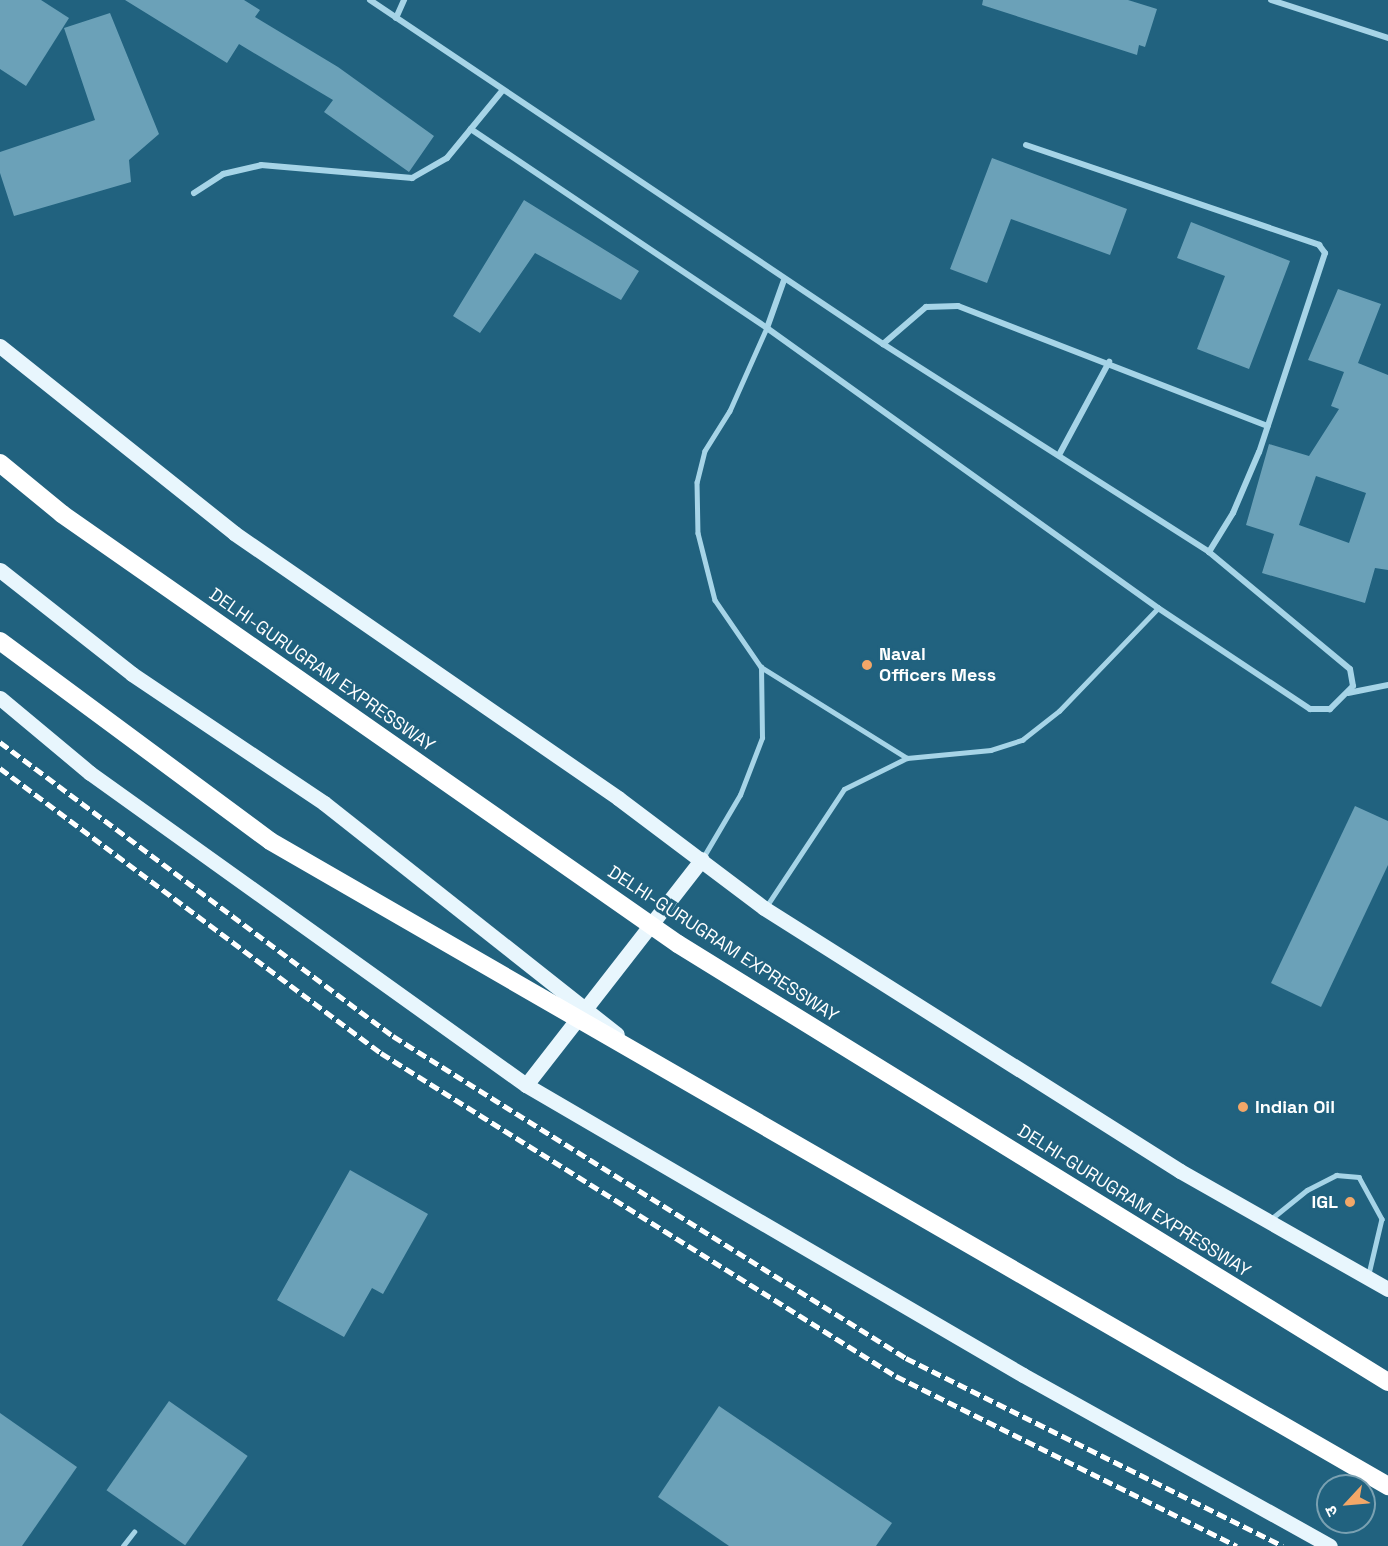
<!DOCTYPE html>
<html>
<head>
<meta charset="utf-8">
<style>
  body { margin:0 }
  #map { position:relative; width:1388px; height:1546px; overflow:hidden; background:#21627f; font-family:"Space Grotesk","Noto Sans Devanagari",sans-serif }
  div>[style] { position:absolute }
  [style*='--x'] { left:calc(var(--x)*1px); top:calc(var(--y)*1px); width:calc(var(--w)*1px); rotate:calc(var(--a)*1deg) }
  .building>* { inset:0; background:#6ba1b8; transform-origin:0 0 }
  .lane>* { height:4.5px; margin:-2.25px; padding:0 2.25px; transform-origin:2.25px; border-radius:2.25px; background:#a6d4e7 }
  .street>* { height:6px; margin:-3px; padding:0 3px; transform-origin:3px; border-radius:3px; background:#a6d4e7 }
  .primary>* { height:15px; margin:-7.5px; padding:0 7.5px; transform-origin:7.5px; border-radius:7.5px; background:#e8f6fd }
  .rail>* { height:4.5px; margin-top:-2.25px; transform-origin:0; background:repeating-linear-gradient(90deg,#fff 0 10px,transparent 0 14.5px) }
  .primary-bridge>* { height:15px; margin:-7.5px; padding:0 7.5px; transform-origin:7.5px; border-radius:7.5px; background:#e8f6fd }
  .highway-bridge>* { height:18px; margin:-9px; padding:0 9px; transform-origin:9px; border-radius:9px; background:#fff }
  .dots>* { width:16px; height:16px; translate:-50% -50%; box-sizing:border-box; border:3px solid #21627f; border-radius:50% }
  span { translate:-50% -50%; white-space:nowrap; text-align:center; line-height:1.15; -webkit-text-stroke:6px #21627f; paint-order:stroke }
  .poi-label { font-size:18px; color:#fff; font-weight:700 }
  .left { translate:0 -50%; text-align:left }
  .right { translate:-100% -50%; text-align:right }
  .street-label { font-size:18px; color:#fff }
  .north { position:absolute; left:1316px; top:1474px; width:60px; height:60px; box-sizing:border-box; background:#21627f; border:2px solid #7aa1b2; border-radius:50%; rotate:244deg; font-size:16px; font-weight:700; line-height:24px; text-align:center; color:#fff }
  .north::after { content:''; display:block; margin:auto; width:21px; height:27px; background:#f3a768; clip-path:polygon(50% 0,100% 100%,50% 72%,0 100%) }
</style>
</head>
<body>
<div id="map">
  <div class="building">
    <i style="clip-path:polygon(0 0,41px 0,69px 18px,26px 86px,0 69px)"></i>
    <i style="clip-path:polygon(125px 0,244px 0,260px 10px,255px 17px,338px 67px,434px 136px,409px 172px,324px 112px,333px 100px,239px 44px,227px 63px)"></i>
    <i style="clip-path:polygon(983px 0,1128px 0,1157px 9px,1145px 47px,1139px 45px,1137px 55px,982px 5px)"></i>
    <i style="clip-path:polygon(110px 13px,159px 134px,129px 160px,131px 182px,14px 216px,0 173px,0 152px,95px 120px,64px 28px)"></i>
    <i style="clip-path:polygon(992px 158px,1127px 209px,1110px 255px,1011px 219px,987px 283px,950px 269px)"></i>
    <i style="clip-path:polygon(524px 200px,639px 271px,621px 300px,535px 253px,480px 333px,453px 316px)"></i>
    <i style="clip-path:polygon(1191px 222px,1290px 261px,1249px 369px,1197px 349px,1225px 276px,1177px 258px)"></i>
    <i style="clip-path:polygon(evenodd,1338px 289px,1381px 304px,1358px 363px,1388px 375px,1388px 570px,1375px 568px,1365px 603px,1262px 573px,1274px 534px,1246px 525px,1269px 444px,1309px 456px,1339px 409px,1331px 406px,1344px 372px,1308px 360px,1338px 289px,1316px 476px,1366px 493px,1349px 543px,1299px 525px,1316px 476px)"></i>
    <i style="clip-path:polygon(1355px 806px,1388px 821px,1388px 865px,1321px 1007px,1271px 983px)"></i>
    <i style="clip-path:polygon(350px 1170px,428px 1214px,383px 1294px,372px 1288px,344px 1337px,277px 1300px)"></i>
    <i style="left:169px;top:1401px;width:96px;height:109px;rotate:35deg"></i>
    <i style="clip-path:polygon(719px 1406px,892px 1523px,876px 1546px,729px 1546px,658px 1497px)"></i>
    <i style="clip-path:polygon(0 1413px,77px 1467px,22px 1546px,0 1546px)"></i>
  </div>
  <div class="lane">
    <i style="--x:767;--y:328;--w:91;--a:114"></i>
    <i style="--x:730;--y:411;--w:47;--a:122"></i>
    <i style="--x:705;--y:451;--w:32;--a:104"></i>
    <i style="--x:697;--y:482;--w:51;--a:88.9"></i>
    <i style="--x:698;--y:533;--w:69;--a:75.8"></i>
    <i style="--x:715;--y:600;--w:81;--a:55.5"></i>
    <i style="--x:761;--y:667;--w:172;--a:31.9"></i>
    <i style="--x:704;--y:856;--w:71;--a:-59.5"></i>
    <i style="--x:740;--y:795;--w:61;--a:-68.9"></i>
    <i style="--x:762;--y:738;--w:71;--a:-90.8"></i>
    <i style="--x:766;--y:907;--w:141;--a:-56.5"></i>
    <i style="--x:844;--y:789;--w:70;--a:-26.2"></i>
    <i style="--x:907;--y:758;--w:84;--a:-5.4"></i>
    <i style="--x:991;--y:750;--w:33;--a:-18"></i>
    <i style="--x:1022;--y:740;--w:47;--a:-38.1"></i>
    <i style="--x:1059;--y:711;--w:143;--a:-46.1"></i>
    <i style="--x:1271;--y:1219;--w:46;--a:-38.9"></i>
    <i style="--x:1307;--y:1190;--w:33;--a:-27"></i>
    <i style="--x:1336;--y:1175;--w:23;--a:5"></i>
    <i style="--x:1359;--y:1177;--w:48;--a:61.3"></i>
    <i style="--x:1382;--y:1219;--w:57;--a:103.3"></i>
    <i style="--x:123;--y:1546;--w:18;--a:-52"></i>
  </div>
  <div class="street">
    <i style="--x:370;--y:0;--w:618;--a:33.84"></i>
    <i style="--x:883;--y:344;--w:387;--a:32.5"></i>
    <i style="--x:1209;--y:552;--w:183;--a:39.7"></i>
    <i style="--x:1350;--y:669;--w:17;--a:80"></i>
    <i style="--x:1353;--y:686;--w:33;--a:135"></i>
    <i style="--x:1330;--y:709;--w:20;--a:180"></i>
    <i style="--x:1310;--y:709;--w:182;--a:-146.4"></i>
    <i style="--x:1158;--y:608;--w:481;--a:-144.4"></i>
    <i style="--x:767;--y:328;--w:357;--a:-146.1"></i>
    <i style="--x:1271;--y:0;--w:123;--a:18"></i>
    <i style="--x:396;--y:18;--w:20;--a:-66"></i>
    <i style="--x:1026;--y:145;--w:310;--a:18.8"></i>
    <i style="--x:1319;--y:245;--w:10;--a:53"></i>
    <i style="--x:1325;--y:253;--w:210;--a:108.3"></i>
    <i style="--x:1259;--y:452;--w:66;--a:113.1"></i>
    <i style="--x:1233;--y:513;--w:46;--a:121.6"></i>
    <i style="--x:194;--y:193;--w:35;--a:-33"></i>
    <i style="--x:223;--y:174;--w:39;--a:-13"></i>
    <i style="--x:261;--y:165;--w:152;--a:4.9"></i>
    <i style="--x:412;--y:178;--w:40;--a:-29.7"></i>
    <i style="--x:447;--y:158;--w:87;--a:-50.6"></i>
    <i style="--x:767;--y:328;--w:51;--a:-70.5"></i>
    <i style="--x:883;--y:344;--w:57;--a:-40.7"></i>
    <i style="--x:926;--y:307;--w:32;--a:-2"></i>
    <i style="--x:958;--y:306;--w:332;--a:21.2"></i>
    <i style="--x:1059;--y:455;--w:106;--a:-61.7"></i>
    <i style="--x:1348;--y:693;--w:41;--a:-11.3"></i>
  </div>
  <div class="primary">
    <i style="--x:0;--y:346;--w:300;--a:38.6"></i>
    <i style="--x:234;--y:533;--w:467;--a:34.6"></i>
    <i style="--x:618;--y:798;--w:183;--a:37"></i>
    <i style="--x:764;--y:908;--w:492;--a:32.3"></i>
    <i style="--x:1180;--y:1171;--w:239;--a:29.6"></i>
    <i style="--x:0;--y:698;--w:117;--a:39.8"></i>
    <i style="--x:90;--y:773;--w:536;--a:35.59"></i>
    <i style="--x:526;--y:1085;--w:575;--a:30.26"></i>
    <i style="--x:1023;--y:1375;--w:351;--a:29.1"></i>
    <i style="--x:526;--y:1085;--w:286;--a:-52.1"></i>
  </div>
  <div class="rail">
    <i style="--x:0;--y:742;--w:491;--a:36.8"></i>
    <i style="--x:393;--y:1036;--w:606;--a:32.12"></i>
    <i style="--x:906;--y:1358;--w:421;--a:26.5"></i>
    <i style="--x:0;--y:768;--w:476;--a:36.8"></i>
    <i style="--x:381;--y:1053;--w:608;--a:32.1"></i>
    <i style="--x:896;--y:1376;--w:381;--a:26.5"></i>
  </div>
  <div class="primary-bridge">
    <i style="--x:0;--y:570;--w:168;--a:38.2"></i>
    <i style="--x:132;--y:674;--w:231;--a:33.9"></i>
    <i style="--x:324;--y:803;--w:373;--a:38.3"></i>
  </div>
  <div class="highway-bridge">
    <i style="--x:0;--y:463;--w:80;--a:39.4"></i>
    <i style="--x:62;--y:514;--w:751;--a:34.92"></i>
    <i style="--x:678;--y:944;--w:834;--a:31.67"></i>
    <i style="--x:0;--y:641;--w:336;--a:36.5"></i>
    <i style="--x:270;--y:841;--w:1291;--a:29.98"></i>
  </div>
  <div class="dots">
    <i style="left:867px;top:665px;background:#f3a768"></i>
    <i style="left:1243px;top:1107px;background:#f3a768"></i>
    <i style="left:1350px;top:1202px;background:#f3a768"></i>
  </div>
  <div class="poi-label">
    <span class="left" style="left:879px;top:665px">Naval<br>Officers Mess</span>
    <span class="left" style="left:1255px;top:1107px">Indian Oil</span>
    <span class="right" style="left:1338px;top:1202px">IGL</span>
  </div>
  <div class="street-label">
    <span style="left:322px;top:670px;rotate:35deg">DELHI-GURUGRAM EXPRESSWAY</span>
    <span style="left:723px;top:944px;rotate:33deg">DELHI-GURUGRAM EXPRESSWAY</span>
    <span style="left:1134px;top:1201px;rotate:32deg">DELHI-GURUGRAM EXPRESSWAY</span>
  </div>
  <div class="north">उ</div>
</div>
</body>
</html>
